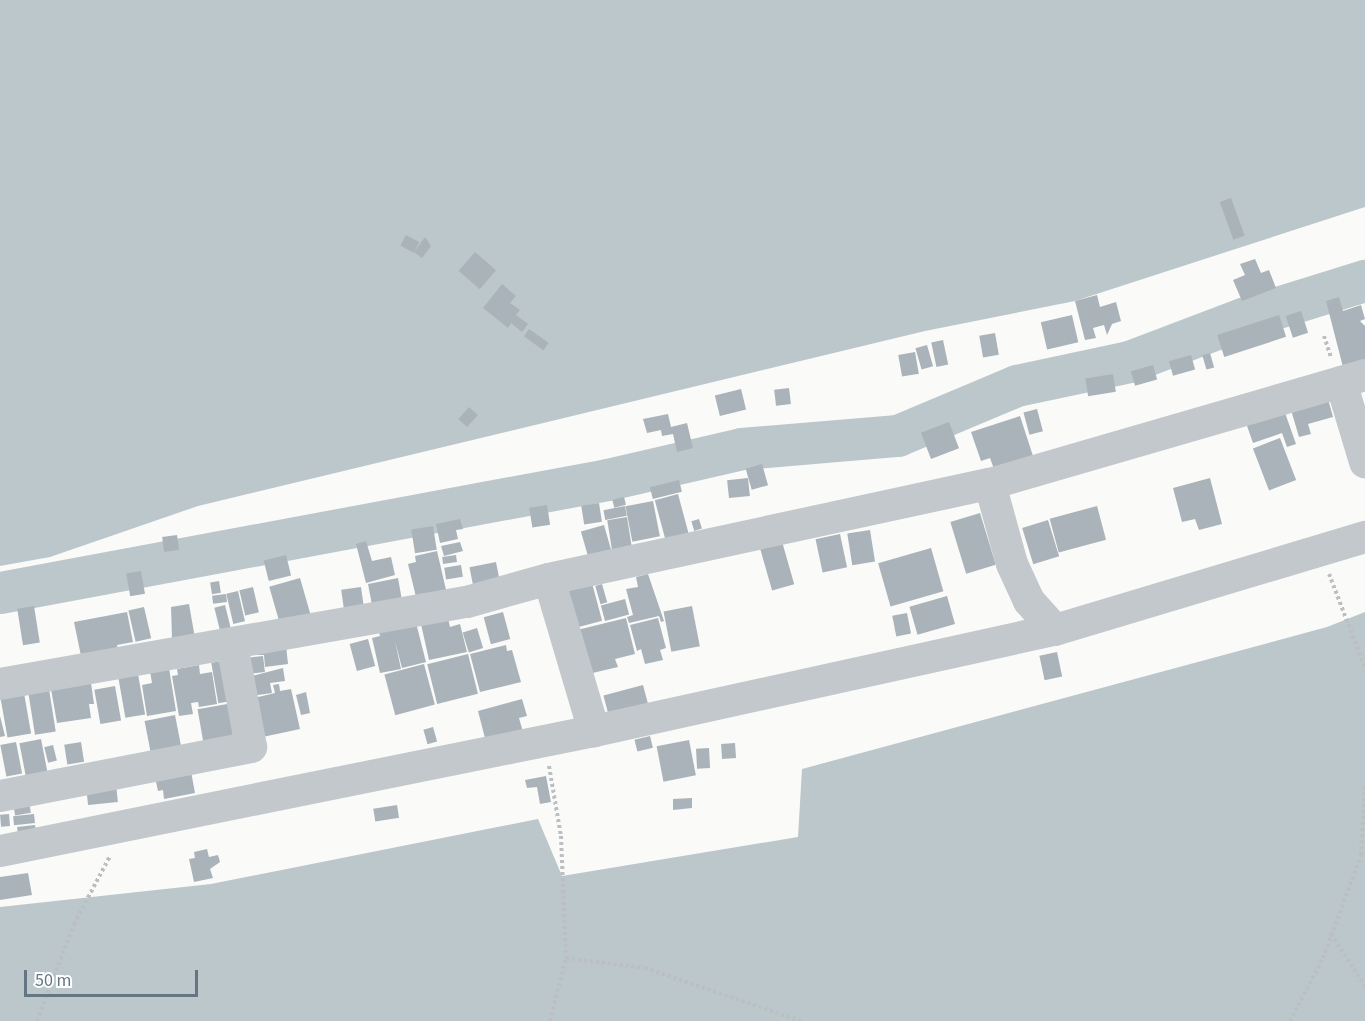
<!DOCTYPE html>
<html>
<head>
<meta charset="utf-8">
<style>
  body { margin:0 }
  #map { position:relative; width:1365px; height:1021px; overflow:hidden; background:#fafaf8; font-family:"Source Sans 3",sans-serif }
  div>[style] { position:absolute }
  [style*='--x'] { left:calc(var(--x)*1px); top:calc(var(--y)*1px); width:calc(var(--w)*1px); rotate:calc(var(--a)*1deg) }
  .water>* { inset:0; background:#bbc7cb }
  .river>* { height:42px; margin:-21px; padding:0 21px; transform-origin:21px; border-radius:21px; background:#bbc7cb }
  .building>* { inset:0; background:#aab3b9; transform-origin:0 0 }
  .path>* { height:4px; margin-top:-2px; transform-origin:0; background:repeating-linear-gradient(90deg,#bbbfc2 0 3px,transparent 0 6px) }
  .minor>* { height:32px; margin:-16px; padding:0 16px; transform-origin:16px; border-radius:16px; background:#c3c8cc }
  span { translate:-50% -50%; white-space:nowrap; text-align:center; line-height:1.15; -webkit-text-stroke:6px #fff; paint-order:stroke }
  .scale { position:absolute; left:24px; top:970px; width:174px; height:27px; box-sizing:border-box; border:3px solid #657683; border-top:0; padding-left:8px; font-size:18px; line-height:21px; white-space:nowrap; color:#657683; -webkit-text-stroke:4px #fff; paint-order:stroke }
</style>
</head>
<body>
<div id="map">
  <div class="water">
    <i style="clip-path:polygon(0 0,1365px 0,1365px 207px,1075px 301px,925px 331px,198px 506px,50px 557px,0 566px)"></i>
    <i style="clip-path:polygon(1365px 612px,1365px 1021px,0 1021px,0 907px,211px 884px,538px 819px,562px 876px,798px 837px,802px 769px,1327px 627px)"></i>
  </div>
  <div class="river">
    <i style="--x:0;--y:593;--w:618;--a:-10.53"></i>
    <i style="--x:608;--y:480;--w:138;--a:-13"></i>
    <i style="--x:742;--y:449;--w:157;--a:-4.8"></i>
    <i style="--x:898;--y:436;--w:129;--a:-22.8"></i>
    <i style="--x:1017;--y:386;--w:116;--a:-12"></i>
    <i style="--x:1130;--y:362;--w:124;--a:-20.8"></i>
    <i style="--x:1246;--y:318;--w:125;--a:-17.3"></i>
  </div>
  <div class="building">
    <i style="left:1231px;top:198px;width:40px;height:12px;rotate:70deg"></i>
    <i style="left:406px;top:235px;width:15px;height:12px;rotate:28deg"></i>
    <i style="clip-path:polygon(425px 237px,431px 246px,422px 258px,414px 252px)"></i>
    <i style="left:475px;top:252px;width:28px;height:25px;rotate:41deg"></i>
    <i style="clip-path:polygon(1255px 259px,1261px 273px,1269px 270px,1276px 288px,1242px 301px,1233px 280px,1245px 275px,1240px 264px)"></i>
    <i style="clip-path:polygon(502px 284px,516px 296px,510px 303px,520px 310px,516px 315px,528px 324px,522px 332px,511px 323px,508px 328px,483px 308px)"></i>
    <i style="clip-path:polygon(1097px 295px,1100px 307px,1116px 302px,1121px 321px,1112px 324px,1107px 335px,1104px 325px,1093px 328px,1096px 338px,1085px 340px,1075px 301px)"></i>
    <i style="clip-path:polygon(1339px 297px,1343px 311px,1361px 305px,1365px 319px,1360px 321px,1365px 326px,1365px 365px,1344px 371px,1326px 301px)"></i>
    <i style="left:1301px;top:311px;width:23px;height:16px;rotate:72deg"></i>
    <i style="left:1072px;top:315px;width:28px;height:32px;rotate:77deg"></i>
    <i style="left:1279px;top:315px;width:23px;height:65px;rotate:72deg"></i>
    <i style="left:529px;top:329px;width:24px;height:9px;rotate:35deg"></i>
    <i style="left:995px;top:333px;width:22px;height:16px;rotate:80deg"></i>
    <i style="left:943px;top:340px;width:25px;height:12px;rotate:78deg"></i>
    <i style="left:927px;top:345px;width:22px;height:12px;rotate:74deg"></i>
    <i style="left:915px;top:352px;width:22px;height:17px;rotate:80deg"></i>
    <i style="left:1210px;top:353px;width:15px;height:8px;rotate:74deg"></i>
    <i style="left:1191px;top:355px;width:15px;height:23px;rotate:74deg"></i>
    <i style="left:1153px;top:365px;width:15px;height:23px;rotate:74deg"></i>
    <i style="left:1113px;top:374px;width:18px;height:28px;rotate:81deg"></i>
    <i style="left:789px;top:388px;width:16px;height:15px;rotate:83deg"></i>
    <i style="left:741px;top:389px;width:21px;height:27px;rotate:76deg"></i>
    <i style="clip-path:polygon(1328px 399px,1333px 417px,1308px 424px,1311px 434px,1299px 437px,1291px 410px)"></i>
    <i style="left:469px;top:407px;width:12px;height:16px;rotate:42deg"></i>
    <i style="left:1037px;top:409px;width:23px;height:14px;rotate:75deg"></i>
    <i style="clip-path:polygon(1284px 410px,1296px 444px,1287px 447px,1282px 433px,1253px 443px,1246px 423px)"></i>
    <i style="clip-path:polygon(668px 414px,671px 427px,687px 423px,693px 448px,677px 452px,673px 434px,662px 436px,661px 430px,647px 433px,643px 419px)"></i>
    <i style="clip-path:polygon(1020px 416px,1033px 456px,994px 469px,990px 458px,981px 461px,971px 432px)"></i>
    <i style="left:949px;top:422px;width:28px;height:30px;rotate:69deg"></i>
    <i style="left:1280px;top:438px;width:45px;height:29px;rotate:69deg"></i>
    <i style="left:762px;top:464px;width:22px;height:17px;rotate:74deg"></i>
    <i style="left:748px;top:478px;width:18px;height:21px;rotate:84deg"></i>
    <i style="clip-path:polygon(1210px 478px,1222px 524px,1199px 530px,1195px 519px,1182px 522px,1173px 488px)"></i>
    <i style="left:679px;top:480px;width:12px;height:30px;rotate:76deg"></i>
    <i style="left:678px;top:494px;width:42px;height:24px;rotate:75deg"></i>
    <i style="left:624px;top:497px;width:8px;height:12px;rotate:76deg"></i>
    <i style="left:653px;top:501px;width:36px;height:28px;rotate:79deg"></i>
    <i style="left:599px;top:503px;width:19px;height:18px;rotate:81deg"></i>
    <i style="left:547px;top:505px;width:20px;height:18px;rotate:81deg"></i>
    <i style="left:625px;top:506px;width:10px;height:22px;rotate:79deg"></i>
    <i style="left:1097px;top:506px;width:35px;height:49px;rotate:75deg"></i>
    <i style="left:980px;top:513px;width:54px;height:31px;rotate:73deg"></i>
    <i style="left:627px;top:517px;width:32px;height:20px;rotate:81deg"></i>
    <i style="clip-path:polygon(460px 519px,463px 529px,456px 530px,458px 539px,440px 543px,436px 524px)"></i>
    <i style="left:699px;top:519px;width:10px;height:8px;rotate:73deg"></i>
    <i style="left:1048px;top:520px;width:38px;height:27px;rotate:73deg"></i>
    <i style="left:604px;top:525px;width:33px;height:24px;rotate:74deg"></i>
    <i style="left:433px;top:526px;width:24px;height:22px;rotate:81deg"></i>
    <i style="left:870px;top:530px;width:32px;height:23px;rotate:81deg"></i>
    <i style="left:840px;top:534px;width:34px;height:25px;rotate:78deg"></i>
    <i style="left:177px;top:535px;width:15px;height:15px;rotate:82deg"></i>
    <i style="left:781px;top:538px;width:48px;height:23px;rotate:74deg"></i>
    <i style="clip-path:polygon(366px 541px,372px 561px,391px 557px,395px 575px,366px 583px,356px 544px)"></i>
    <i style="clip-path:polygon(460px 542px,463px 551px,444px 556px,441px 546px)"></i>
    <i style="left:931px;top:548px;width:45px;height:55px;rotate:74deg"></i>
    <i style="clip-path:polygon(437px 551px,447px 594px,417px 601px,408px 564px,416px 562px,415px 556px)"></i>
    <i style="left:286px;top:555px;width:21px;height:23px;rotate:76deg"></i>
    <i style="left:456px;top:555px;width:7px;height:14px;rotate:82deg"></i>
    <i style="left:496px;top:562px;width:20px;height:27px;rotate:79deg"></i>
    <i style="left:461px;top:565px;width:12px;height:17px;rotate:81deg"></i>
    <i style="left:141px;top:571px;width:23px;height:15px;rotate:80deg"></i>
    <i style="clip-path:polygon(648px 574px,664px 621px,661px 622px,659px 616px,629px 623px,627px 617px,633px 615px,626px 589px,638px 587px,636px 577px)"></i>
    <i style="left:300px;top:578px;width:44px;height:32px;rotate:74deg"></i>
    <i style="clip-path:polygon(398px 578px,403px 606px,372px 605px,368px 584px)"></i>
    <i style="left:219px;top:581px;width:12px;height:9px;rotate:81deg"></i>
    <i style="left:592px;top:583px;width:39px;height:28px;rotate:75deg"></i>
    <i style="left:602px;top:584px;width:19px;height:7px;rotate:74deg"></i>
    <i style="left:253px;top:587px;width:26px;height:14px;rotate:77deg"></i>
    <i style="left:361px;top:587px;width:21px;height:20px;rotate:82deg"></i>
    <i style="left:238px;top:591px;width:31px;height:12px;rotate:77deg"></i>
    <i style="left:226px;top:594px;width:8px;height:14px;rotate:83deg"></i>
    <i style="left:947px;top:596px;width:29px;height:39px;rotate:74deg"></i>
    <i style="left:625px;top:599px;width:16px;height:25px;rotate:75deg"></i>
    <i style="clip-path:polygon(189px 604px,196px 644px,172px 638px,171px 607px)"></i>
    <i style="left:225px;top:605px;width:29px;height:11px;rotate:76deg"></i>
    <i style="left:34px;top:606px;width:37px;height:17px;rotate:81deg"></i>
    <i style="left:692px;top:606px;width:41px;height:29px;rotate:79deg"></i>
    <i style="left:144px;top:607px;width:32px;height:16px;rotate:77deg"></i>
    <i style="clip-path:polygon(127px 612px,133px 642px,117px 645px,119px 655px,81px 656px,74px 622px)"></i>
    <i style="left:503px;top:612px;width:28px;height:20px;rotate:75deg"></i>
    <i style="left:907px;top:613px;width:21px;height:15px;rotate:79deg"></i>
    <i style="clip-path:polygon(448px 618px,450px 627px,460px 624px,467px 652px,429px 660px,421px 624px)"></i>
    <i style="clip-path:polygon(626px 618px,635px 654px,615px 659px,618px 667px,584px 675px,573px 631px)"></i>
    <i style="clip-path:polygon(658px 618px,666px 648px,660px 650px,663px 660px,645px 664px,641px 649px,637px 651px,630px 625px)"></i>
    <i style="clip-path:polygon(416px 623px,426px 662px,402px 668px,395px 641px,401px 669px,380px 673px,372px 638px,380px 636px,378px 628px)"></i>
    <i style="left:477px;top:628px;width:21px;height:15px;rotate:73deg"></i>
    <i style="left:368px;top:639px;width:28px;height:19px;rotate:75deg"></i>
    <i style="clip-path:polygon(286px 645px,288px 664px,265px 667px,264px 655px,256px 655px,255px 648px)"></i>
    <i style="clip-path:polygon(506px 645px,507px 651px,512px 650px,521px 682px,480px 692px,470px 654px)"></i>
    <i style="left:1057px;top:652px;width:25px;height:18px;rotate:78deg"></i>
    <i style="left:468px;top:654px;width:41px;height:42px;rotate:76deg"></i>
    <i style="left:263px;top:656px;width:16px;height:17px;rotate:83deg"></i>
    <i style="left:227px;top:660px;width:41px;height:16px;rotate:80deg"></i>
    <i style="left:424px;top:664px;width:42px;height:41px;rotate:75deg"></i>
    <i style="clip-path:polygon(199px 665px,200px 674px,212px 672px,217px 704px,199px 707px,198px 702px,191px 703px,193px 714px,179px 716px,172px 676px,178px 675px,177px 669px)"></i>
    <i style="clip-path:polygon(169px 668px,176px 711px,147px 716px,142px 685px,152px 683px,150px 671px)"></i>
    <i style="clip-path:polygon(283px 668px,285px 681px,270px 683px,272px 693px,251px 696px,248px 677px)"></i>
    <i style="left:138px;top:674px;width:41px;height:20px;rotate:80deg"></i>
    <i style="clip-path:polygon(91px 683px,94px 704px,89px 704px,91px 718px,57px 723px,51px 689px)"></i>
    <i style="clip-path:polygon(279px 684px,280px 691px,291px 689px,300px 729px,258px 738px,250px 699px,275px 693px,273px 685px)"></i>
    <i style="left:643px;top:685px;width:23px;height:41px;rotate:75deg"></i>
    <i style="left:115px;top:686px;width:35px;height:21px;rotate:80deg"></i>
    <i style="left:49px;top:689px;width:43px;height:21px;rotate:81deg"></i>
    <i style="clip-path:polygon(306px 692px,310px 713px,301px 715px,296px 695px)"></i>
    <i style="left:24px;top:693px;width:41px;height:24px;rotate:80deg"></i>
    <i style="clip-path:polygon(522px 699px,527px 716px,519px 718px,523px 732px,486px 742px,478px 711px)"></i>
    <i style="left:233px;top:703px;width:41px;height:36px;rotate:80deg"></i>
    <i style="left:175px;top:715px;width:37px;height:31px;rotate:79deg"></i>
    <i style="clip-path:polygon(0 716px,5px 736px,0 737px)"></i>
    <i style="left:433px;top:727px;width:15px;height:10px;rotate:74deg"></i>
    <i style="left:650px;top:736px;width:12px;height:16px;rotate:76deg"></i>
    <i style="left:41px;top:739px;width:37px;height:22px;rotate:79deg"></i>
    <i style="left:689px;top:740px;width:36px;height:33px;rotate:79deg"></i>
    <i style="left:16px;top:742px;width:32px;height:16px;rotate:79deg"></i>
    <i style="left:81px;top:742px;width:20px;height:17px;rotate:81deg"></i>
    <i style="left:735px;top:743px;width:15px;height:14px;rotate:86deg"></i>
    <i style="left:53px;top:745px;width:16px;height:9px;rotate:76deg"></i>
    <i style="left:709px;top:748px;width:20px;height:13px;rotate:87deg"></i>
    <i style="clip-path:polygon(190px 766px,195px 793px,164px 799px,163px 790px,158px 791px,154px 773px)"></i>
    <i style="clip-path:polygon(546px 776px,551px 802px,540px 804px,537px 787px,527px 788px,525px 780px)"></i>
    <i style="left:116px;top:784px;width:18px;height:30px;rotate:84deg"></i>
    <i style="clip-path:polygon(692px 798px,692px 808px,673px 810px,673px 799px)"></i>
    <i style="left:29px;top:802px;width:11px;height:16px;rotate:80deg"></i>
    <i style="left:397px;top:805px;width:13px;height:24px;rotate:81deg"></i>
    <i style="left:9px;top:814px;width:12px;height:9px;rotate:85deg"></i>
    <i style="left:34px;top:814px;width:9px;height:21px;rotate:84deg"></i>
    <i style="clip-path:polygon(35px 825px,36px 831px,18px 834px,17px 827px)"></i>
    <i style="clip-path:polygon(207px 849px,209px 857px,218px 855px,220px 862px,210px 869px,213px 878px,194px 882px,189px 859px,195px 858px,194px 852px)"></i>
    <i style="clip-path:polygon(28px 873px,32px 895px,0 900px,0 877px)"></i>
  </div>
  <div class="path">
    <i style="--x:1324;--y:336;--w:22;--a:72"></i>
    <i style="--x:1329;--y:574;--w:101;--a:69"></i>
    <i style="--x:549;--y:766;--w:71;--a:80.3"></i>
    <i style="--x:561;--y:836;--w:122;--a:87.7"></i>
    <i style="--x:566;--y:958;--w:80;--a:7.2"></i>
    <i style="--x:645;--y:968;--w:165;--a:18.8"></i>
    <i style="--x:1331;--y:934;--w:62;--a:56.8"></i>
    <i style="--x:37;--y:1021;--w:104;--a:-69.1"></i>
    <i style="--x:74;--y:924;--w:77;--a:-62.1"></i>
    <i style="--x:550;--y:1021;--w:65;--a:-75.7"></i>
    <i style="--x:1290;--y:1021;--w:71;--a:-62.4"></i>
    <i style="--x:1323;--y:958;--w:110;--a:-69.7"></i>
    <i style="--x:1361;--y:855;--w:72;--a:-86.8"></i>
  </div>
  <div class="minor">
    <i style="--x:1341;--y:382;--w:84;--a:73.3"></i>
    <i style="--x:990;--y:484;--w:83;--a:74.6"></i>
    <i style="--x:1012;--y:564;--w:41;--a:65.3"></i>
    <i style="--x:1029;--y:601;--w:39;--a:48"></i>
    <i style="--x:549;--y:579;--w:159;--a:73.5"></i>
    <i style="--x:0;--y:684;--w:474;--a:-10"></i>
    <i style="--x:467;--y:602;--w:85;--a:-15.7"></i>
    <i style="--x:549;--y:579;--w:451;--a:-12.2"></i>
    <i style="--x:990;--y:484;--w:391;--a:-16.2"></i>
    <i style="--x:0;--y:796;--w:256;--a:-11"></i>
    <i style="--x:251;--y:747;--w:105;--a:-100.5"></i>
    <i style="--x:0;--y:851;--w:606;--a:-11.42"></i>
    <i style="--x:594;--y:731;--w:472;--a:-12.4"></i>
    <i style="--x:1055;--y:630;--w:324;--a:-16.7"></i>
  </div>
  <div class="scale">50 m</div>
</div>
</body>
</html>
